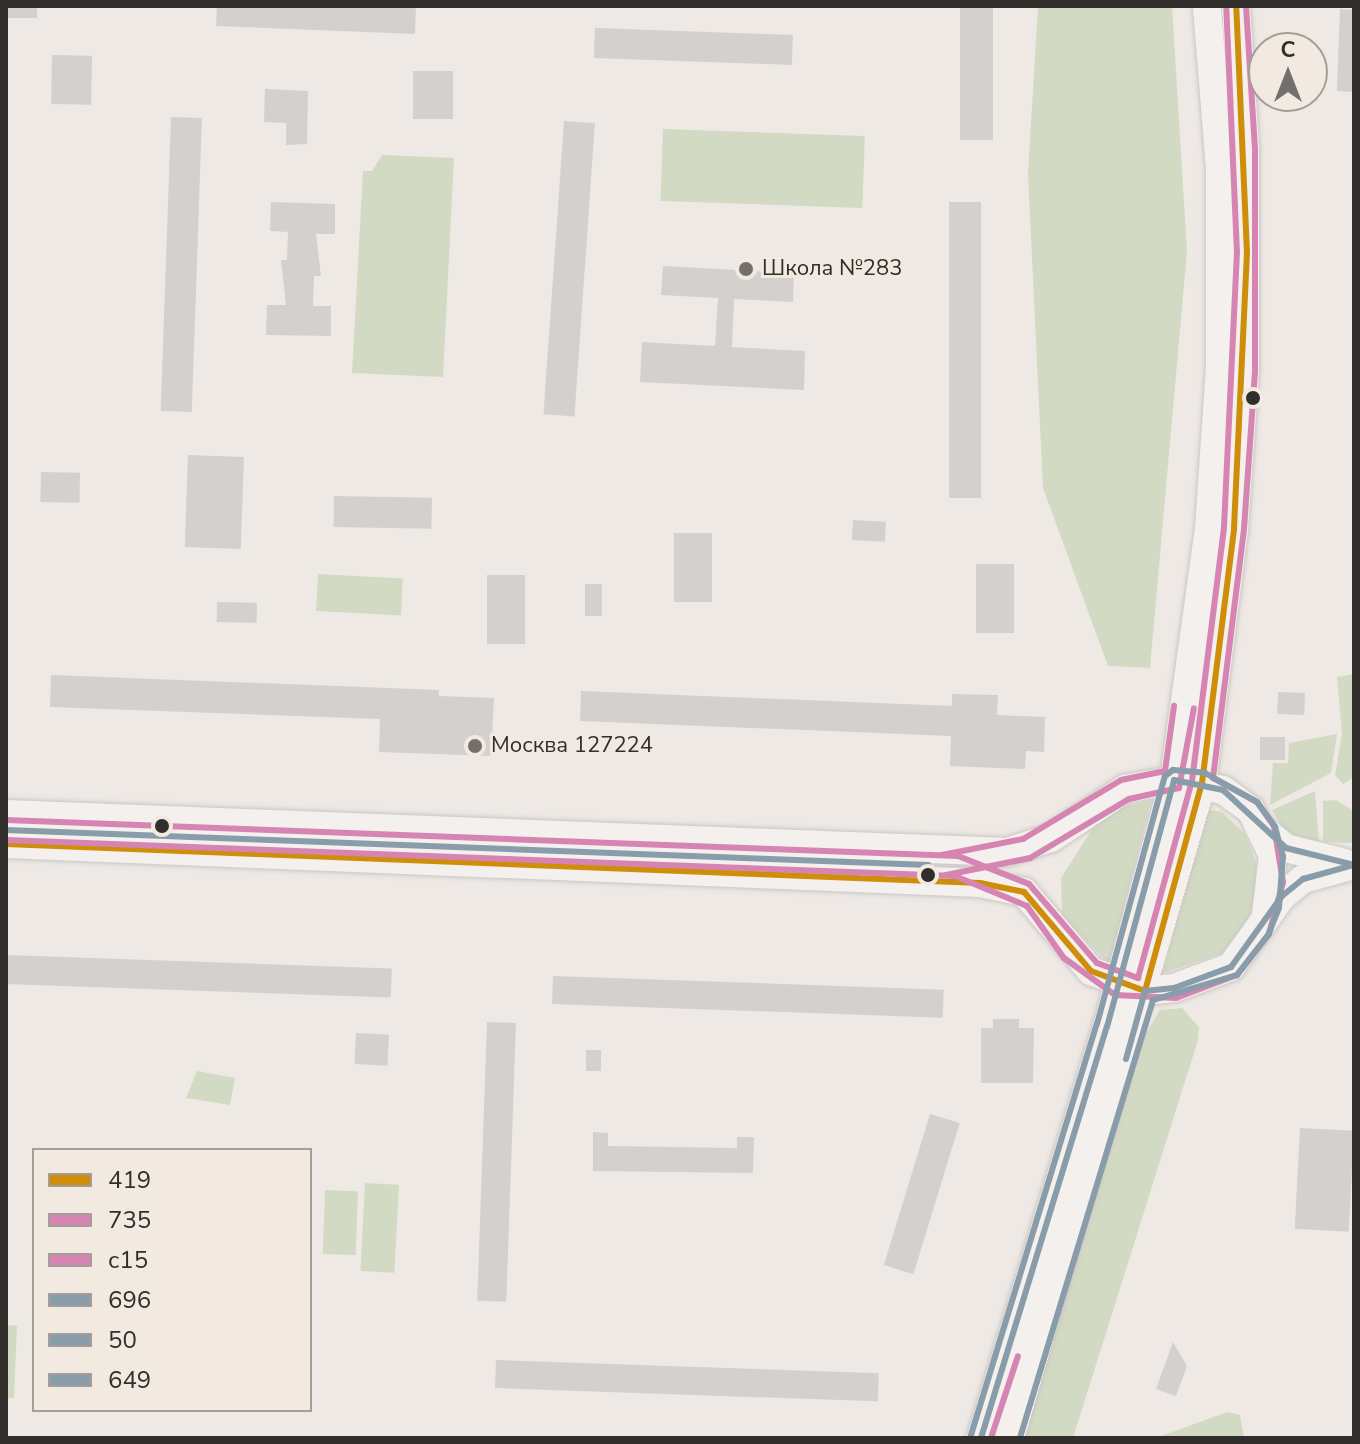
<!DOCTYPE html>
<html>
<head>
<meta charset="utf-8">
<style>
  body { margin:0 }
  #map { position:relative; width:1360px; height:1444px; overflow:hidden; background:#eee9e5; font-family:"Nunito Sans",sans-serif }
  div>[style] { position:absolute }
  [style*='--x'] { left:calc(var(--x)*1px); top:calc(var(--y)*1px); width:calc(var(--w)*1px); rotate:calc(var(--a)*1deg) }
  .green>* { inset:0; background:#d3dac3; transform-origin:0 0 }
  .building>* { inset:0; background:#d4d0cd; transform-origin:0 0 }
  .roads { filter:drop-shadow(0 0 2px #cbc7c4) drop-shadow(0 0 2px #cbc7c4) }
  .secondary>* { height:28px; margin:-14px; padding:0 14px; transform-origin:14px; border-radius:14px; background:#f3f0ee }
  .bus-1>* { height:6px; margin:-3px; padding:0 3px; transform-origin:3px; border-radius:3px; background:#cf8e09 }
  .bus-2>* { height:6px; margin:-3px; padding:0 3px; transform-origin:3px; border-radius:3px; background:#d684b1 }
  .bus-3>* { height:6px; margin:-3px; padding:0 3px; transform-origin:3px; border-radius:3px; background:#d684b1 }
  .bus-4>* { height:6px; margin:-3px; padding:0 3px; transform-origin:3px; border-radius:3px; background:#889caa }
  .bus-5>* { height:6px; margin:-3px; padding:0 3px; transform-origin:3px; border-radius:3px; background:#889caa }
  .bus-6>* { height:6px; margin:-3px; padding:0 3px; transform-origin:3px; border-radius:3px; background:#889caa }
  .dots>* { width:22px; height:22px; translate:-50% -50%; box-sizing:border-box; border:4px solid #f2e9e1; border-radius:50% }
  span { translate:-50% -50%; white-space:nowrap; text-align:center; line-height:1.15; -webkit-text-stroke:6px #f2e9e1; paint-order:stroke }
  .poi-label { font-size:22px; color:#312e2b }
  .left { translate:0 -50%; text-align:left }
  .frame { position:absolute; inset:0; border:8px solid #312e2b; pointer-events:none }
  .legend { position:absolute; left:32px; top:1148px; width:280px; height:264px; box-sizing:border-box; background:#f2e9e1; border:2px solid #a59e98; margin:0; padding:10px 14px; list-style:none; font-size:24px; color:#312e2b }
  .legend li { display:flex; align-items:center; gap:16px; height:40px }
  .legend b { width:40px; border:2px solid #a59e98 }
  .north { position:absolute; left:1248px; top:32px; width:80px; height:80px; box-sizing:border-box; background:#f2e9e1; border:2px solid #a59e98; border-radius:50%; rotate:0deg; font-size:22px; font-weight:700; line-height:32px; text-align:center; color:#312e2b }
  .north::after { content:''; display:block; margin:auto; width:28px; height:36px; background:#736f6c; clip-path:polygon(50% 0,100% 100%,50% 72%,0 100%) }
</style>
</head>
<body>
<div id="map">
  <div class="green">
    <i style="clip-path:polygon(1038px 6px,1172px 6px,1187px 251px,1150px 668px,1108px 666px,1043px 488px,1028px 174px)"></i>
    <i style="left:663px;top:129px;width:202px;height:72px;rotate:2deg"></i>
    <i style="clip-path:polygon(382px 155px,454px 158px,443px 377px,352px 373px,363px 171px,372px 171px)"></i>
    <i style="left:318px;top:574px;width:85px;height:37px;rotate:3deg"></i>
    <i style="clip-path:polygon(1354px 674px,1354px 777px,1343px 784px,1335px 775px,1342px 734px,1337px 677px)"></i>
    <i style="clip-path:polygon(1337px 734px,1331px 773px,1270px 805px,1273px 763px,1288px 763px,1289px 743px)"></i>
    <i style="clip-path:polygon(1315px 791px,1319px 842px,1287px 836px,1272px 810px)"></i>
    <i style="clip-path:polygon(1336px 800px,1354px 811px,1354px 843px,1323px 842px,1323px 801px)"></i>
    <i style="clip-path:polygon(1151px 801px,1109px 964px,1062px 916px,1061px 878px,1096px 823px,1125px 806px)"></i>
    <i style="clip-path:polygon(1207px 809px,1222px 812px,1245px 834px,1256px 863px,1256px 898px,1245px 928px,1223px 953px,1163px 973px)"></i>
    <i style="clip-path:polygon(1182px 1008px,1199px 1027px,1198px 1040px,1073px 1438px,1023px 1438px,1143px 1038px,1160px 1010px)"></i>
    <i style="clip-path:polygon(197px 1071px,235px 1078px,230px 1105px,186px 1098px)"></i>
    <i style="left:365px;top:1183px;width:34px;height:88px;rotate:3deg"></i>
    <i style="left:325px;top:1190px;width:33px;height:64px;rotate:2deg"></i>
    <i style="clip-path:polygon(6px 1325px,17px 1326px,14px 1398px,6px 1398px)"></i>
    <i style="clip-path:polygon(1227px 1412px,1240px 1415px,1244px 1438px,1156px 1438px)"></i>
  </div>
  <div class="building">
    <i style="left:6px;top:6px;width:31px;height:12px"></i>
    <i style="clip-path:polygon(217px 6px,416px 6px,415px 34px,216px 26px)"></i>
    <i style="left:960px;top:6px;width:33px;height:134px"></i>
    <i style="clip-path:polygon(1340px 9px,1354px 10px,1354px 92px,1337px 91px)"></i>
    <i style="left:595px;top:28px;width:198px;height:30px;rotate:2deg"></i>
    <i style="left:52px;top:55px;width:40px;height:49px;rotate:1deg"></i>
    <i style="left:413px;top:71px;width:40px;height:48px"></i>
    <i style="clip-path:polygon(265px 89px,308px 91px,307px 144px,286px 145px,286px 123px,264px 122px)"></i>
    <i style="left:171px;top:117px;width:31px;height:294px;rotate:2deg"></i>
    <i style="left:564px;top:121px;width:31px;height:294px;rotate:4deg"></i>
    <i style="clip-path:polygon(271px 202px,335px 204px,335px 234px,316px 234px,321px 276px,314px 276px,313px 306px,331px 306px,331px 336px,266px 335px,267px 305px,286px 305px,281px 260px,287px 260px,288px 232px,270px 231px)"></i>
    <i style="left:949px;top:202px;width:32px;height:296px"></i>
    <i style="clip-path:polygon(663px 266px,794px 273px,793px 302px,734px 299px,732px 347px,805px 351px,804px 390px,640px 382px,642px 342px,715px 346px,718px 298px,661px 295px)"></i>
    <i style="left:188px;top:455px;width:56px;height:92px;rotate:2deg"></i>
    <i style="left:41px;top:472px;width:39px;height:30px;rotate:1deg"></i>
    <i style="left:334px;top:496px;width:98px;height:31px;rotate:1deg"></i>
    <i style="left:853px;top:520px;width:33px;height:20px;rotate:3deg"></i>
    <i style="left:674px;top:533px;width:38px;height:69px"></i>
    <i style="left:976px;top:564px;width:38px;height:69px"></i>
    <i style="left:487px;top:575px;width:38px;height:69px"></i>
    <i style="left:585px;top:584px;width:17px;height:32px"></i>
    <i style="left:217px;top:602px;width:40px;height:20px;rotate:1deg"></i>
    <i style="clip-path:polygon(51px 675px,439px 690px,439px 696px,494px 698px,491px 756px,379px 752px,380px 719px,50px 707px)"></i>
    <i style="clip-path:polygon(581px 691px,952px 706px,952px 694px,998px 695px,997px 715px,1045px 717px,1044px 752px,1026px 751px,1025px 769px,950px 766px,951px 736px,580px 721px)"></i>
    <i style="left:1278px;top:692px;width:27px;height:22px;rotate:2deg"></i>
    <i style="left:1260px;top:737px;width:25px;height:23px"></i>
    <i style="left:6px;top:955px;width:386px;height:29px;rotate:2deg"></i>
    <i style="left:553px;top:976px;width:391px;height:28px;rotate:2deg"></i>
    <i style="clip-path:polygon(993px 1019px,1019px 1019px,1019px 1028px,1034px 1028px,1033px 1083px,981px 1083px,981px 1028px,993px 1028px)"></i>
    <i style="left:487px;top:1022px;width:29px;height:279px;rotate:2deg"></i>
    <i style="left:356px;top:1033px;width:33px;height:31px;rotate:3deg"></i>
    <i style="left:586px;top:1050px;width:15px;height:21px"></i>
    <i style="left:930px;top:1114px;width:31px;height:158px;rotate:17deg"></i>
    <i style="left:1300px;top:1128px;width:54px;height:101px;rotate:3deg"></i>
    <i style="clip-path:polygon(593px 1132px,608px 1133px,608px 1146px,737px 1148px,737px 1137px,754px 1137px,753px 1173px,593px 1171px)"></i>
    <i style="clip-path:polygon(1173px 1342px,1187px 1366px,1176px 1396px,1156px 1389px)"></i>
    <i style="left:496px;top:1360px;width:383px;height:28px;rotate:2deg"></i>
  </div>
  <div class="roads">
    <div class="secondary">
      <i style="--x:6;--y:814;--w:1002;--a:2.17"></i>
      <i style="--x:1007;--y:852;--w:46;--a:-17.7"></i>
      <i style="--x:1051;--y:838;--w:89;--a:-33.5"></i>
      <i style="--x:1125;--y:789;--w:50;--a:-10.4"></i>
      <i style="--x:1174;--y:780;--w:50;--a:11.5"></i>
      <i style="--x:1223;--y:790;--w:34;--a:36"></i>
      <i style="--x:1251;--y:810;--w:51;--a:64.4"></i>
      <i style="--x:1273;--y:856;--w:58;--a:96.9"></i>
      <i style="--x:1266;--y:832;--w:26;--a:39"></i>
      <i style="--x:1286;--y:848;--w:61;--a:14.3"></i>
      <i style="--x:6;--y:844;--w:975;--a:2.29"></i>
      <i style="--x:980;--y:883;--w:45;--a:11.6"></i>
      <i style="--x:1024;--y:892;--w:104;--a:49.7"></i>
      <i style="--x:1091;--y:971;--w:58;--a:20.3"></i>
      <i style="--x:1145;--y:991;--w:29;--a:-6"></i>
      <i style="--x:1174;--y:988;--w:61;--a:-20.2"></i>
      <i style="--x:1231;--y:967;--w:87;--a:-54.3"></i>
      <i style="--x:1282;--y:896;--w:27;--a:-39"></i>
      <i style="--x:1303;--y:879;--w:53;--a:-15.4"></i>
      <i style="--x:981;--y:1438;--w:430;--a:-73"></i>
      <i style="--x:1107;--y:1027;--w:256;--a:-74.8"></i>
      <i style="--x:1174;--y:780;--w:254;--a:-82.1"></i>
      <i style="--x:1209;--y:528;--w:161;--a:-86.1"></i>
      <i style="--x:1220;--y:367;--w:198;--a:-90"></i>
      <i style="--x:1220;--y:169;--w:164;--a:-94.6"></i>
      <i style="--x:1010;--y:1438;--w:683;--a:-73.66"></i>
      <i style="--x:1202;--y:783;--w:257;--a:-82.8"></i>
      <i style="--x:1234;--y:528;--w:159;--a:-86"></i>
      <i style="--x:1245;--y:369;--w:220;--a:-90"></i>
      <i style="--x:1245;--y:149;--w:143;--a:-93.6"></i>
    </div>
  </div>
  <div class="bus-1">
    <i style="--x:6;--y:844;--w:975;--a:2.29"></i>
    <i style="--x:980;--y:883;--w:45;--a:11.6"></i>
    <i style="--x:1024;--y:892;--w:104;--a:49.7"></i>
    <i style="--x:1091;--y:971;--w:58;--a:20.3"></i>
    <i style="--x:1145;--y:991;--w:216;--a:-74.7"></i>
    <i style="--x:1202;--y:783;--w:257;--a:-82.8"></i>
    <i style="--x:1234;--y:528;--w:275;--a:-87.3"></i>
    <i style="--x:1247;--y:253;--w:247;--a:-92.5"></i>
  </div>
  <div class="bus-2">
    <i style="--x:6;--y:840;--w:950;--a:2.17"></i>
    <i style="--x:955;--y:876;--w:78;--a:22.6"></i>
    <i style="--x:1027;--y:906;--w:64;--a:54.6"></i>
    <i style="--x:1064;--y:958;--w:63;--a:36"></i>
    <i style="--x:1115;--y:995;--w:61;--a:2.8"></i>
    <i style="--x:1176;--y:998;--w:65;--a:-20.7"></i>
    <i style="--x:1237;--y:975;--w:52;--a:-52"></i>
    <i style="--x:1269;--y:934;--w:54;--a:-74.9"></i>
    <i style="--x:1283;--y:882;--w:57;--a:-99.1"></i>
    <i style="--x:1274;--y:826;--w:29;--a:-125"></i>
    <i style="--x:1257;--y:802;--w:50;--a:-151.4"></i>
    <i style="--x:1213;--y:778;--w:251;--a:-82.9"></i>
    <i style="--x:1244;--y:529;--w:159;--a:-86"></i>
    <i style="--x:1255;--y:370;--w:221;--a:-90"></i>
    <i style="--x:1255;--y:149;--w:143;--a:-93.6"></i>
    <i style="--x:946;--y:875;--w:86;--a:-11.4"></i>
    <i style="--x:1030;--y:858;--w:115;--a:-30.8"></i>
    <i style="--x:1129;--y:799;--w:51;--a:-12.4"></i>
    <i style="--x:1179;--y:788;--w:81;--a:-79.4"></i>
    <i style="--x:991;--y:1438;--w:86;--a:-71.8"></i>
  </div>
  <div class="bus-3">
    <i style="--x:6;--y:820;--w:953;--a:2.17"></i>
    <i style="--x:958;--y:856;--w:76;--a:21.5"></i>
    <i style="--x:1029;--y:884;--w:104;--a:49.3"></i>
    <i style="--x:1097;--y:963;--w:44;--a:20.1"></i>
    <i style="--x:1138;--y:978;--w:204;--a:-74.7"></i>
    <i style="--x:1192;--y:781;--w:256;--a:-82.8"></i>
    <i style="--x:1224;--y:527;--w:274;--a:-87.3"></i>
    <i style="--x:1237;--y:253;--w:247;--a:-92.5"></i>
    <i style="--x:942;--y:855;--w:83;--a:-11.2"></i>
    <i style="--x:1023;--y:839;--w:114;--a:-31"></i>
    <i style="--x:1121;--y:780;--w:45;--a:-11.6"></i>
    <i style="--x:1165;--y:771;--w:66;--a:-82.1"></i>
  </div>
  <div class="bus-4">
    <i style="--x:6;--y:830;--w:923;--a:2.17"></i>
  </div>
  <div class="bus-5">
    <i style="--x:1126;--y:1059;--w:71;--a:-74.4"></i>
    <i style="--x:1145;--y:991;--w:29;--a:-6"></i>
    <i style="--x:1174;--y:988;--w:61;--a:-20.2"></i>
    <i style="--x:1231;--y:967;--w:87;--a:-54.3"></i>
    <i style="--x:1282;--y:896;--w:27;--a:-39"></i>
    <i style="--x:1303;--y:879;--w:53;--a:-15.4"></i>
    <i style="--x:981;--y:1438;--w:430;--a:-73"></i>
    <i style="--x:1107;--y:1027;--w:256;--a:-74.8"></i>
    <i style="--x:1174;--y:780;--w:50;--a:11.5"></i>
    <i style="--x:1223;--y:790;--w:86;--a:42.6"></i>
    <i style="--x:1286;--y:848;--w:70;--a:14"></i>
  </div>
  <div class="bus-6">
    <i style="--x:971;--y:1435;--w:430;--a:-73"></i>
    <i style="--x:1097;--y:1024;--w:257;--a:-74.7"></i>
    <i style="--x:1165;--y:776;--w:10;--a:-37"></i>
    <i style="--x:1173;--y:770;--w:32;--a:5"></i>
    <i style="--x:1205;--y:773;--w:60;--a:29.1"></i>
    <i style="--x:1257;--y:802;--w:31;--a:54"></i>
    <i style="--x:1275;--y:827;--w:30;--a:75"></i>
    <i style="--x:1283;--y:856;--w:52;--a:94.4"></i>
    <i style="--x:1279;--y:908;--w:29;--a:112"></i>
    <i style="--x:1268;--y:935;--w:51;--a:127.8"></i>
    <i style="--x:1237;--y:975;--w:88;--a:163.4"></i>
    <i style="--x:1153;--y:1000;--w:458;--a:106.9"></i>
  </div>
  <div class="dots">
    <i style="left:746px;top:269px;background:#736f6c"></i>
    <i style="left:1253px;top:398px;background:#312e2b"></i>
    <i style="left:475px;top:746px;background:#736f6c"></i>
    <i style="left:162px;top:826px;background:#312e2b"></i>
    <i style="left:928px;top:875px;background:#312e2b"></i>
  </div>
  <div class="poi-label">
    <span class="left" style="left:762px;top:269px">Школа №283</span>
    <span class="left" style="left:491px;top:746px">Москва 127224</span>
  </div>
  <div class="frame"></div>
  <ul class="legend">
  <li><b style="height:10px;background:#cf8e09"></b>419</li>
  <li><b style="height:10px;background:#d684b1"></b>735</li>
  <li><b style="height:10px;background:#d684b1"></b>с15</li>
  <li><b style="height:10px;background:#889caa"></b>696</li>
  <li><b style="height:10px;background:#889caa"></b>50</li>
  <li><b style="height:10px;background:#889caa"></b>649</li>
  </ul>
  <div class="north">С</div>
</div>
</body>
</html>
